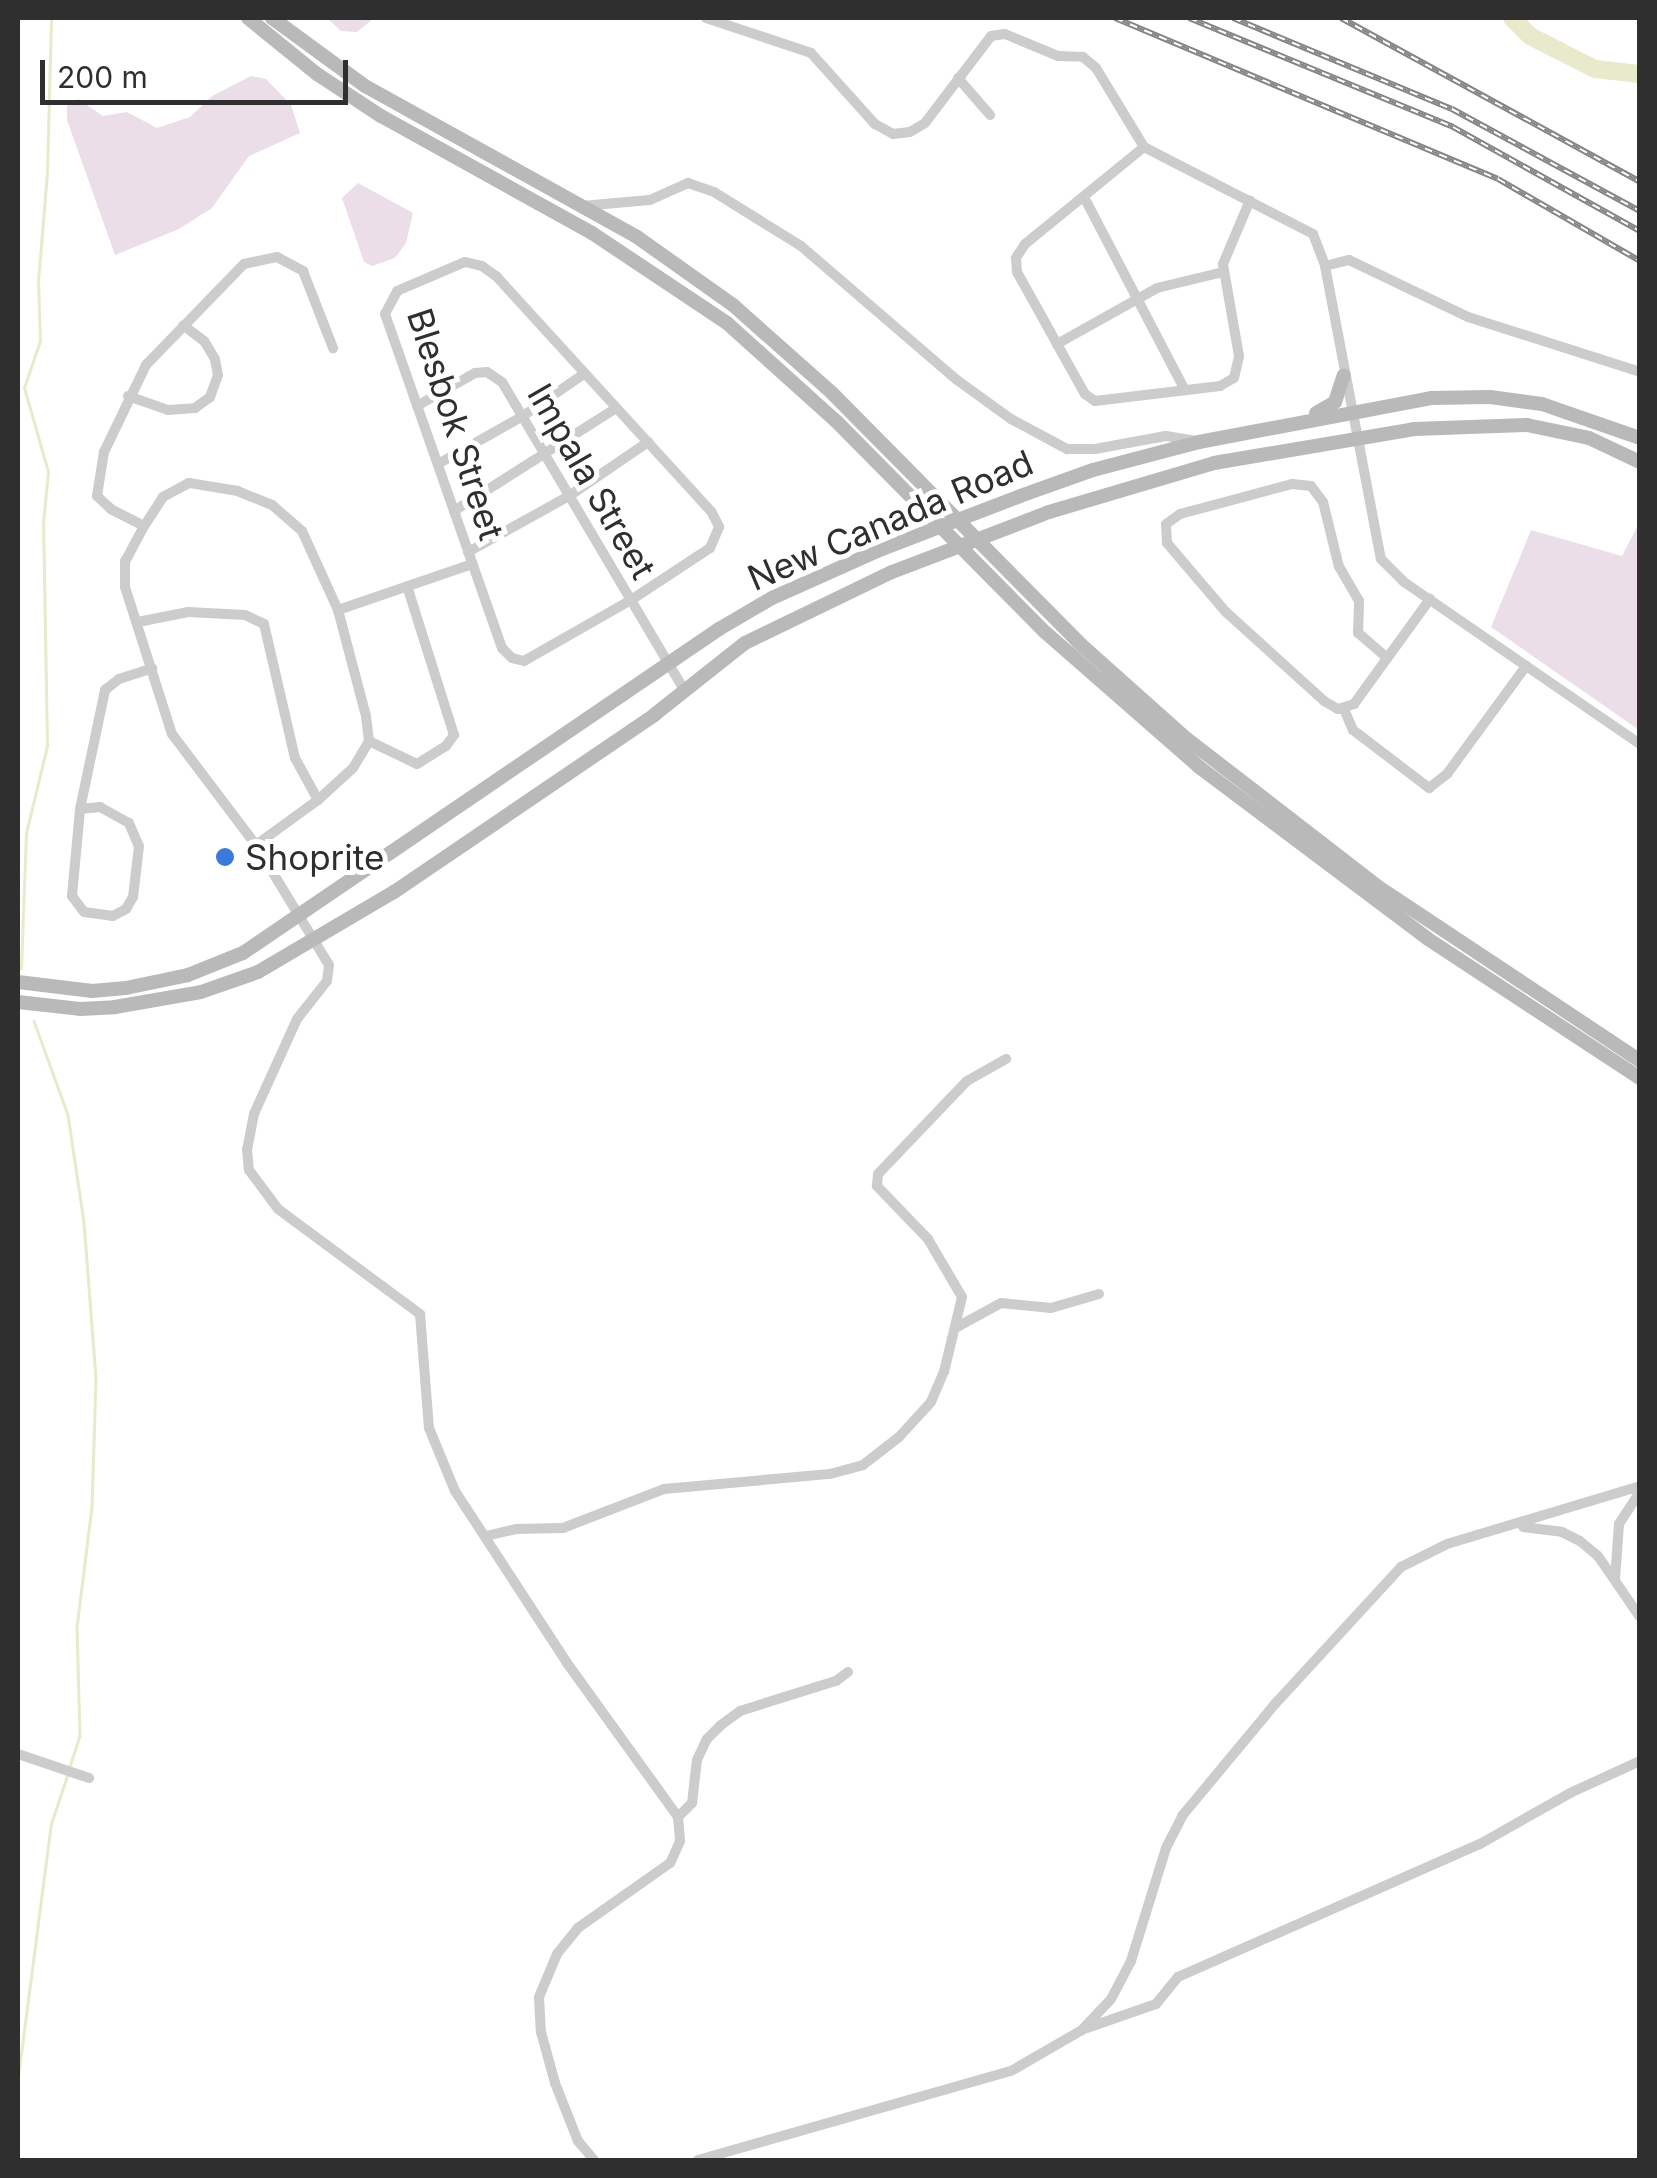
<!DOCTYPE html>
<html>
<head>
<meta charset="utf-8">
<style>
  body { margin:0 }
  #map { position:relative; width:1657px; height:2178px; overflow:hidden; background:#fff; font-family:Inter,sans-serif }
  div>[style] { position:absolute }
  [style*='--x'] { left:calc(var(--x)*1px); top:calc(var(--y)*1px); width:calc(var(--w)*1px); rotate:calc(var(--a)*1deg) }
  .green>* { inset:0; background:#ebdee9 }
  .stream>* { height:2.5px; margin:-1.25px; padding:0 1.25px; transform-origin:1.25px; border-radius:1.25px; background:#e8eacb }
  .river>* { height:18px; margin:-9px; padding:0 9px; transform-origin:9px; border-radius:9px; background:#e8eacb }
  .street>* { height:10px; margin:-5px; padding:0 5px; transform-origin:5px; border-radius:5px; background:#ccc }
  .secondary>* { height:14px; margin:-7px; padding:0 7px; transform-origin:7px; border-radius:7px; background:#b9b9b9 }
  .rail>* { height:6px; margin-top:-3px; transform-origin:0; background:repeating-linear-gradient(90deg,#fff 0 8px,#848484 0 16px); box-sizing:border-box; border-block:2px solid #848484 }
  .secondary-bridge>* { height:14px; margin:-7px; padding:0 7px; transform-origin:7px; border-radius:7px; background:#b9b9b9 }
  .dots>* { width:28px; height:28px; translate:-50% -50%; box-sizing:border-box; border:5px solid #fff; border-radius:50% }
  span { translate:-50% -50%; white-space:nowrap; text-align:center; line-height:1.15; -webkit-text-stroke:10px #fff; paint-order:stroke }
  .street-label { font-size:35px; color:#2f2f2f }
  .poi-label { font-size:35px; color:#2f2f2f }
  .left { translate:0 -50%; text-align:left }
  .frame { position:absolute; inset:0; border:20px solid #2f2f2f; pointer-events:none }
  .scale { position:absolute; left:40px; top:60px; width:308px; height:45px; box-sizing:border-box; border:5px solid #2f2f2f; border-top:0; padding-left:12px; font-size:30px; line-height:35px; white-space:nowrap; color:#2f2f2f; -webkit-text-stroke:8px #fff; paint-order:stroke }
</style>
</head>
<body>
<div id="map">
  <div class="green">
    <i style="clip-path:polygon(327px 18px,374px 18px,357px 32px,341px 31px)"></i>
    <i style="clip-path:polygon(251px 76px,266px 79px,291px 105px,300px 133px,249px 156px,212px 208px,179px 229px,115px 255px,67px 120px,67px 103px,78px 99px,103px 116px,127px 112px,157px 128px,190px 117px,212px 96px)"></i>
    <i style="clip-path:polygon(358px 183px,413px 213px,406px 243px,395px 258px,372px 266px,364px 262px,342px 198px)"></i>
    <i style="clip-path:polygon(1639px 523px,1639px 730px,1491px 627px,1531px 530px,1622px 556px)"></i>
  </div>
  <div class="stream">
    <i style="--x:21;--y:969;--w:136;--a:-87.9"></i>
    <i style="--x:26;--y:833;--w:89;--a:-76.4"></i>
    <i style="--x:47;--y:746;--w:223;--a:-91"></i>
    <i style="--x:43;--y:523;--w:51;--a:-84.4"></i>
    <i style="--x:48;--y:472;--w:87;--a:-105.9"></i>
    <i style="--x:24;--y:388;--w:50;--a:-71.2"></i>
    <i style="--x:40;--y:341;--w:59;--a:-91.9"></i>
    <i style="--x:38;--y:282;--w:110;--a:-85.3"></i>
    <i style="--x:47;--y:172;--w:154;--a:-88.5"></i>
    <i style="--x:34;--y:1021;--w:100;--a:70.1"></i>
    <i style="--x:68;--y:1115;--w:108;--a:81.5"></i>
    <i style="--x:84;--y:1222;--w:157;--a:85.6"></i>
    <i style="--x:96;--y:1379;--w:128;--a:91.8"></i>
    <i style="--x:92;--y:1507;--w:121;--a:97.1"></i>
    <i style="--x:77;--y:1627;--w:109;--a:88.4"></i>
    <i style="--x:80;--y:1736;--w:32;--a:108"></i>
    <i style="--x:18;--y:2077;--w:255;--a:-82.6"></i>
    <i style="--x:51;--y:1824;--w:54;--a:-71.6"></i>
  </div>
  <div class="river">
    <i style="--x:1512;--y:18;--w:25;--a:45"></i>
    <i style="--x:1530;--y:36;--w:73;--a:26.9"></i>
    <i style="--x:1595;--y:69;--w:45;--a:6.3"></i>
  </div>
  <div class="street">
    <i style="--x:706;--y:18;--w:111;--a:18.4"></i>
    <i style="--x:811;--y:53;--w:96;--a:48"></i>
    <i style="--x:875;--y:124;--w:21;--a:29"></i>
    <i style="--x:893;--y:134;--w:17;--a:-7"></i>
    <i style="--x:910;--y:132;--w:17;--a:-31"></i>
    <i style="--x:925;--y:123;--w:109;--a:-52.8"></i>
    <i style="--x:991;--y:36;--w:14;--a:-8"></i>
    <i style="--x:1005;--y:34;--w:57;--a:22.5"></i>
    <i style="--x:1058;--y:56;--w:25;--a:2"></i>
    <i style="--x:1083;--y:57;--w:17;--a:40"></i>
    <i style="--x:1096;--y:68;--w:92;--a:58.7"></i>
    <i style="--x:1144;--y:147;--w:190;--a:27.2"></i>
    <i style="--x:1313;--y:234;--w:34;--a:69"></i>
    <i style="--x:1325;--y:266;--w:298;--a:79.2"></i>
    <i style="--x:1381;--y:559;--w:33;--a:45"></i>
    <i style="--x:1404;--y:582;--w:286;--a:34.5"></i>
    <i style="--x:958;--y:78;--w:49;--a:49.1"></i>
    <i style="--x:1144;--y:147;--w:154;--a:140.8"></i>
    <i style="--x:1025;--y:244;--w:17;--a:123"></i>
    <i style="--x:1016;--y:258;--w:14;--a:86"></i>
    <i style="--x:1017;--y:272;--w:140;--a:60.9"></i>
    <i style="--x:1085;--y:394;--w:12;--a:35"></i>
    <i style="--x:1095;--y:401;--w:126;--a:-6.8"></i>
    <i style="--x:1220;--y:386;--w:16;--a:-30"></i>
    <i style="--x:1234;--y:378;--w:23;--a:-77"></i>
    <i style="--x:1239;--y:356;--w:93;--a:-99.9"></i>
    <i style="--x:1223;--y:264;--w:69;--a:-67.1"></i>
    <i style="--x:1084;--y:197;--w:218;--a:62.4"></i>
    <i style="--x:582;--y:206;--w:68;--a:-5"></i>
    <i style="--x:650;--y:200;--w:42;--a:-24.1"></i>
    <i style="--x:688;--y:183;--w:28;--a:19"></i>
    <i style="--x:714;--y:192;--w:102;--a:31.8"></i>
    <i style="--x:801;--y:246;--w:206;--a:40.7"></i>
    <i style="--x:957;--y:380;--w:67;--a:35.8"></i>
    <i style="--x:1011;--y:419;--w:64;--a:28.2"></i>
    <i style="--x:1067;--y:449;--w:28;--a:0"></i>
    <i style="--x:1095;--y:449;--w:72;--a:-10.4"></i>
    <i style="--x:1166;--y:436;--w:31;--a:9"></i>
    <i style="--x:465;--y:262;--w:17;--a:13"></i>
    <i style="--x:482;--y:266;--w:19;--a:36"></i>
    <i style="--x:497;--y:277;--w:317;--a:47.6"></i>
    <i style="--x:711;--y:511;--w:18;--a:63"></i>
    <i style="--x:719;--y:527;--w:23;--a:113"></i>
    <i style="--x:710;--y:548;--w:95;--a:146.6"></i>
    <i style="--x:631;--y:600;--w:123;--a:150.3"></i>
    <i style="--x:524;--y:661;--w:12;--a:-166"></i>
    <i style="--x:512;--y:658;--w:14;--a:-135"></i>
    <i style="--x:502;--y:648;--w:354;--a:-109.3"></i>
    <i style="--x:385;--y:314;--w:26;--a:-62"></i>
    <i style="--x:397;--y:291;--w:74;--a:-23.1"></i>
    <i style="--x:1325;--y:266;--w:25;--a:-14"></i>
    <i style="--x:1349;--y:260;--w:132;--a:25.6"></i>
    <i style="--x:1468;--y:317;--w:181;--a:17.7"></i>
    <i style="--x:1057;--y:344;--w:115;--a:-29.2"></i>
    <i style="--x:1157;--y:288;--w:68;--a:-13.6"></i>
    <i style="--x:128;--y:396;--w:42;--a:19.3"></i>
    <i style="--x:168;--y:410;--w:27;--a:-4"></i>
    <i style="--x:195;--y:408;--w:19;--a:-36"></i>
    <i style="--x:210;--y:397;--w:23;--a:-70"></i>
    <i style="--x:218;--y:375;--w:16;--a:-101"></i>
    <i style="--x:215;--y:359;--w:21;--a:-121"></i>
    <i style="--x:204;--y:341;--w:26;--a:-143"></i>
    <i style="--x:417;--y:406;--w:67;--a:-29.6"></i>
    <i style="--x:475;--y:373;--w:12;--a:-5"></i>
    <i style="--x:487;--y:372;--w:18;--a:34"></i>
    <i style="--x:502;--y:382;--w:359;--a:59.4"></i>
    <i style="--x:438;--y:464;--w:98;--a:-29.5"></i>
    <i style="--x:523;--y:416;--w:75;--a:-34.7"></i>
    <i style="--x:454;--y:511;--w:192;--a:-32.4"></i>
    <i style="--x:144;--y:526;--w:37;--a:-153"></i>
    <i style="--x:111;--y:509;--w:19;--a:-137"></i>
    <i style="--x:97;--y:496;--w:45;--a:-81"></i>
    <i style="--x:104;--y:452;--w:97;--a:-64.2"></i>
    <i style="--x:146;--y:365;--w:141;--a:-45.9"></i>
    <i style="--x:244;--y:264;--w:34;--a:-12"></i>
    <i style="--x:277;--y:257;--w:30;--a:28"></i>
    <i style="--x:303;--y:271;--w:83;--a:68.7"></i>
    <i style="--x:468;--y:552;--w:115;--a:-29"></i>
    <i style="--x:569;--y:496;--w:96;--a:-34.4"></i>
    <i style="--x:338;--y:610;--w:142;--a:-18.9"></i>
    <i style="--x:138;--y:622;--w:51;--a:-11.3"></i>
    <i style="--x:188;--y:612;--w:57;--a:3"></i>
    <i style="--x:245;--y:615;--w:21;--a:25"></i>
    <i style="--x:264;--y:624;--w:138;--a:77"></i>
    <i style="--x:295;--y:758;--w:48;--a:61.3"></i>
    <i style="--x:1386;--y:657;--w:37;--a:-139"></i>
    <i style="--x:1358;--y:633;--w:32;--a:-88"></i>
    <i style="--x:1359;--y:601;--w:39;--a:-120"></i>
    <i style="--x:1339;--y:567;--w:67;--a:-103.8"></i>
    <i style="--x:1323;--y:502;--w:20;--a:-127"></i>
    <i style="--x:1311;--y:486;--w:19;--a:-174"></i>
    <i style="--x:1292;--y:484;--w:116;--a:165"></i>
    <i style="--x:1180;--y:514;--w:17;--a:144"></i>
    <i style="--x:1166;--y:524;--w:19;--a:87"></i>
    <i style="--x:1167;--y:543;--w:91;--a:49.5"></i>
    <i style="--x:1226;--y:612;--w:132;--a:42.2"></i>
    <i style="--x:1324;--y:701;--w:16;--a:30"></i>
    <i style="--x:1338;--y:709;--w:17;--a:-17"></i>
    <i style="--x:1354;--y:704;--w:130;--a:-54.1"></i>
    <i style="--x:1344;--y:709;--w:23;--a:67"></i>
    <i style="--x:1353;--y:730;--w:96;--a:37.3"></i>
    <i style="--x:1429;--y:788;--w:23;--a:-38"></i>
    <i style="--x:1447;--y:774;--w:134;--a:-53.8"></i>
    <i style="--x:369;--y:741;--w:53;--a:25.6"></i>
    <i style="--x:417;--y:764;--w:34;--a:-32"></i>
    <i style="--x:446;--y:746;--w:14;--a:-54"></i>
    <i style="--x:454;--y:735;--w:156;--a:-107.5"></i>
    <i style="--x:100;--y:807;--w:33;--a:29"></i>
    <i style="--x:129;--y:823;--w:25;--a:67"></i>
    <i style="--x:139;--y:846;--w:51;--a:96.7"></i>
    <i style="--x:133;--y:897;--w:14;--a:120"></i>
    <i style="--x:126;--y:909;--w:15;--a:152"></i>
    <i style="--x:113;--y:916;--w:29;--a:-172"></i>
    <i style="--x:84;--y:912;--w:20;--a:-127"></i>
    <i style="--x:72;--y:896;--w:87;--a:-84.7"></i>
    <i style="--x:80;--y:809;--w:20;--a:-6"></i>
    <i style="--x:80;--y:809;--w:122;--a:-78.1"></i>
    <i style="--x:105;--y:690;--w:18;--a:-38"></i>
    <i style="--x:119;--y:679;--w:35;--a:-18"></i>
    <i style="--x:256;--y:845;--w:77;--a:-36"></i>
    <i style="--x:318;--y:800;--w:47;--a:-42.4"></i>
    <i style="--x:353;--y:768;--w:31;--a:-59"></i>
    <i style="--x:369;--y:741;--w:25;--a:-97"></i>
    <i style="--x:366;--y:716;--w:110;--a:-104.8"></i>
    <i style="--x:338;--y:610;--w:87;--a:-114.5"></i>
    <i style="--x:302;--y:531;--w:40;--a:-139"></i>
    <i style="--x:272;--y:505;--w:37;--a:-158"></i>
    <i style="--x:238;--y:491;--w:50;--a:-170.7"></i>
    <i style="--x:189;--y:483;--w:30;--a:152"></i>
    <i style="--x:163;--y:497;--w:35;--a:123"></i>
    <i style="--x:144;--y:526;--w:40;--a:118"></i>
    <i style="--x:125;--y:561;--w:26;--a:90"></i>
    <i style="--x:125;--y:587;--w:154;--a:72.3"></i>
    <i style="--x:172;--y:734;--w:139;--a:52.9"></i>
    <i style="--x:256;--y:845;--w:140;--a:58.7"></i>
    <i style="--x:329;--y:965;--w:16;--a:97"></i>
    <i style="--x:327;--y:981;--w:48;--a:128.3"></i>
    <i style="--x:297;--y:1019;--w:104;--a:114.4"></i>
    <i style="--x:254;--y:1114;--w:36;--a:101"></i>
    <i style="--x:247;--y:1149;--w:21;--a:85"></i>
    <i style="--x:249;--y:1170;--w:49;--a:53.4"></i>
    <i style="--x:278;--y:1209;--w:177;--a:36.5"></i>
    <i style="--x:420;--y:1314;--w:114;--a:85.5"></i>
    <i style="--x:429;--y:1428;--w:68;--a:67.6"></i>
    <i style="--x:455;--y:1491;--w:205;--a:56.9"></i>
    <i style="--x:567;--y:1663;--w:190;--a:54.2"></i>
    <i style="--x:678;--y:1817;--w:24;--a:85"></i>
    <i style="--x:680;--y:1841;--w:24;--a:114"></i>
    <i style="--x:670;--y:1863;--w:113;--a:144.8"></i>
    <i style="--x:578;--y:1928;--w:33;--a:129"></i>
    <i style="--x:557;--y:1954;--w:47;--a:112.7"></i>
    <i style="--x:539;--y:1997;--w:35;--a:87"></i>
    <i style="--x:541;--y:2032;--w:53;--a:74.6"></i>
    <i style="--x:555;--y:2083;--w:62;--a:68.4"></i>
    <i style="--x:578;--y:2141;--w:25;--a:50"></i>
    <i style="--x:957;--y:1327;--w:50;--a:-28.6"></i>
    <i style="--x:1001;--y:1303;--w:50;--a:5.7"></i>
    <i style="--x:1051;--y:1308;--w:50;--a:-16.3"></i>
    <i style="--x:1523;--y:1527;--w:39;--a:7"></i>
    <i style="--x:1562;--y:1532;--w:20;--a:27"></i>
    <i style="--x:1580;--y:1541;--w:23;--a:40"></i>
    <i style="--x:1598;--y:1556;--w:74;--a:55.5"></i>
    <i style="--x:486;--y:1536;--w:31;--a:-13"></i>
    <i style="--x:516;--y:1529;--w:47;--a:-1.2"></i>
    <i style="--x:563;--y:1528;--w:108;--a:-21.1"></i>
    <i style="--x:664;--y:1489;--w:167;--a:-5.2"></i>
    <i style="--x:830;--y:1474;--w:34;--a:-15"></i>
    <i style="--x:863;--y:1465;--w:46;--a:-37.9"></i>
    <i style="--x:899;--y:1437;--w:47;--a:-47.6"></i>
    <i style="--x:931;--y:1402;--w:33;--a:-67"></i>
    <i style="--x:944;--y:1372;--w:77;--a:-76.5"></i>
    <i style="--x:962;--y:1297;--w:67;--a:-120.4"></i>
    <i style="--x:928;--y:1239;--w:74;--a:-133.9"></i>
    <i style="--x:877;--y:1186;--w:12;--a:-85"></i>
    <i style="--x:878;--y:1174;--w:129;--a:-46.3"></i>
    <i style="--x:967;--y:1081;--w:45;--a:-29.4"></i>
    <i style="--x:1615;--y:1579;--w:55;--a:-85.8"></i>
    <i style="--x:1619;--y:1524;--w:38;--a:-57"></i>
    <i style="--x:18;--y:1754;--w:75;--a:18.7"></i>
    <i style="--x:678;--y:1817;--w:20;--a:-45"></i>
    <i style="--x:692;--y:1803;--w:43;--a:-83.4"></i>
    <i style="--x:697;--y:1760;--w:23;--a:-65"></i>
    <i style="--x:707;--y:1739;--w:20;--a:-45"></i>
    <i style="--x:721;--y:1725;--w:24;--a:-36"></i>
    <i style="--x:740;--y:1711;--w:101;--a:-17.4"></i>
    <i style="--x:836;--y:1681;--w:15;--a:-37"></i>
    <i style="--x:1087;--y:2028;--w:73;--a:-19.2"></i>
    <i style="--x:1156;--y:2004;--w:35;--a:-51"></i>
    <i style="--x:1178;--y:1977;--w:330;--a:-23.8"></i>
    <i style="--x:1480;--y:1844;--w:103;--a:-29.5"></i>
    <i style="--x:1570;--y:1793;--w:77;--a:-24.6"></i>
    <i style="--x:698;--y:2160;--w:325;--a:-15.9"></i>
    <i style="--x:1011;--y:2071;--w:82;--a:-30"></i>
    <i style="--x:1082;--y:2030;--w:42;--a:-46.9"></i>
    <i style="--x:1111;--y:1999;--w:43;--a:-62.2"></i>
    <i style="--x:1131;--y:1961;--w:118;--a:-72.8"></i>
    <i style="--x:1166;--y:1848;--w:36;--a:-63"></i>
    <i style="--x:1182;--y:1816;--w:146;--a:-50.3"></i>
    <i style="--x:1275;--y:1704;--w:186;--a:-47.4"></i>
    <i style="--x:1401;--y:1567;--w:51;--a:-26.6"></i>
    <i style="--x:1447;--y:1544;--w:202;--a:-16.7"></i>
  </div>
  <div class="secondary">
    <i style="--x:248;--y:18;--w:89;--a:39.1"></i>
    <i style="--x:317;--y:74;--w:77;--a:33.3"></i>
    <i style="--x:381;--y:116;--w:241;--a:29"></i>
    <i style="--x:592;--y:233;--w:162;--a:33.7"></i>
    <i style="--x:727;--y:323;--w:147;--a:42"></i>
    <i style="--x:836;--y:421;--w:297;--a:45.3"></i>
    <i style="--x:1045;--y:632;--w:205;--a:41.2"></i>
    <i style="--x:1199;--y:767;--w:286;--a:36.9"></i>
    <i style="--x:1428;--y:939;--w:254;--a:33.3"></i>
    <i style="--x:272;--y:18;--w:115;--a:36.2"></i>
    <i style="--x:365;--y:86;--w:311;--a:29"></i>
    <i style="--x:637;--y:237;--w:118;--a:35.3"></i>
    <i style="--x:733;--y:305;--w:132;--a:41.6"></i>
    <i style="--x:832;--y:393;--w:350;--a:45.3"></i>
    <i style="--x:1078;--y:642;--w:146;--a:41.7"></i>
    <i style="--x:1187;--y:739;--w:240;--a:37.7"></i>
    <i style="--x:1377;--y:886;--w:316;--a:33.6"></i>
    <i style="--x:1316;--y:413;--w:22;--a:-30"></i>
    <i style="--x:1335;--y:402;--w:28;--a:-72"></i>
    <i style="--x:1020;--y:496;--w:77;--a:-19.6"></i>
    <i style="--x:1093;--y:470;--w:110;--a:-14.8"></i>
    <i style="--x:1199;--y:442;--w:236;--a:-10.7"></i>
    <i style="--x:1431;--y:398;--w:59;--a:-1"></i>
    <i style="--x:1490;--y:397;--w:52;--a:7.7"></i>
    <i style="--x:1542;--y:404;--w:104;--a:19.1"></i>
    <i style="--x:1049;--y:512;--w:172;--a:-16.5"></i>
    <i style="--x:1214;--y:463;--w:203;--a:-9.6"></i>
    <i style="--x:1414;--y:429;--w:113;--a:-2"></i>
    <i style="--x:1527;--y:425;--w:63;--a:11.8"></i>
    <i style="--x:1589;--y:438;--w:56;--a:25.2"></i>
    <i style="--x:18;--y:982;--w:75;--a:6.9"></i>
    <i style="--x:92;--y:991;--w:34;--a:-5"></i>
    <i style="--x:126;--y:988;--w:63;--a:-11.8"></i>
    <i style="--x:188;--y:975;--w:59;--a:-21.8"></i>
    <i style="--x:243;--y:953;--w:576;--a:-34.24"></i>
    <i style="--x:719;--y:629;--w:61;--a:-30.3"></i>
    <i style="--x:772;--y:598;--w:115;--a:-24.1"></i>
    <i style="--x:18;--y:1002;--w:62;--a:6.4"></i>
    <i style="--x:80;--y:1009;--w:35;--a:-3"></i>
    <i style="--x:115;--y:1007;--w:87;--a:-9.9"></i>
    <i style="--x:201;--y:992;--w:60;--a:-19.3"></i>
    <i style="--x:258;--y:972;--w:158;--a:-30.5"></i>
    <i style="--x:394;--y:892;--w:315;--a:-34.2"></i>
    <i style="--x:654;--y:715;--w:116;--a:-38.4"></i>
    <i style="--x:745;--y:643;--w:163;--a:-25.8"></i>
  </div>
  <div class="rail">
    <i style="--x:1115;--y:18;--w:415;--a:22.8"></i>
    <i style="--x:1498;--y:179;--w:164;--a:30"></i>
    <i style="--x:1189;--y:18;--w:286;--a:22.4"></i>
    <i style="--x:1453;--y:127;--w:214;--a:29.1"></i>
    <i style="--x:1233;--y:18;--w:237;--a:22.6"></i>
    <i style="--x:1452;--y:109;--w:214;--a:28.5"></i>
    <i style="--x:1341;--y:18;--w:341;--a:28.7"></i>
  </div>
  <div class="secondary-bridge">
    <i style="--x:877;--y:551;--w:153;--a:-21"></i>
    <i style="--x:892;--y:572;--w:168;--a:-20.9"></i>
  </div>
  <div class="dots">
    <i style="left:225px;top:857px;background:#3b79dc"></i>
  </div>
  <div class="street-label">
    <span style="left:456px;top:424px;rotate:72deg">Blesbok Street</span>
    <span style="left:592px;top:481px;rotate:60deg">Impala Street</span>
    <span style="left:890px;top:520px;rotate:-23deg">New Canada Road</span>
  </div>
  <div class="poi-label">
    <span class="left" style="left:245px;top:857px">Shoprite</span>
  </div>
  <div class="frame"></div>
  <div class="scale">200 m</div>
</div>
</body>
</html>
